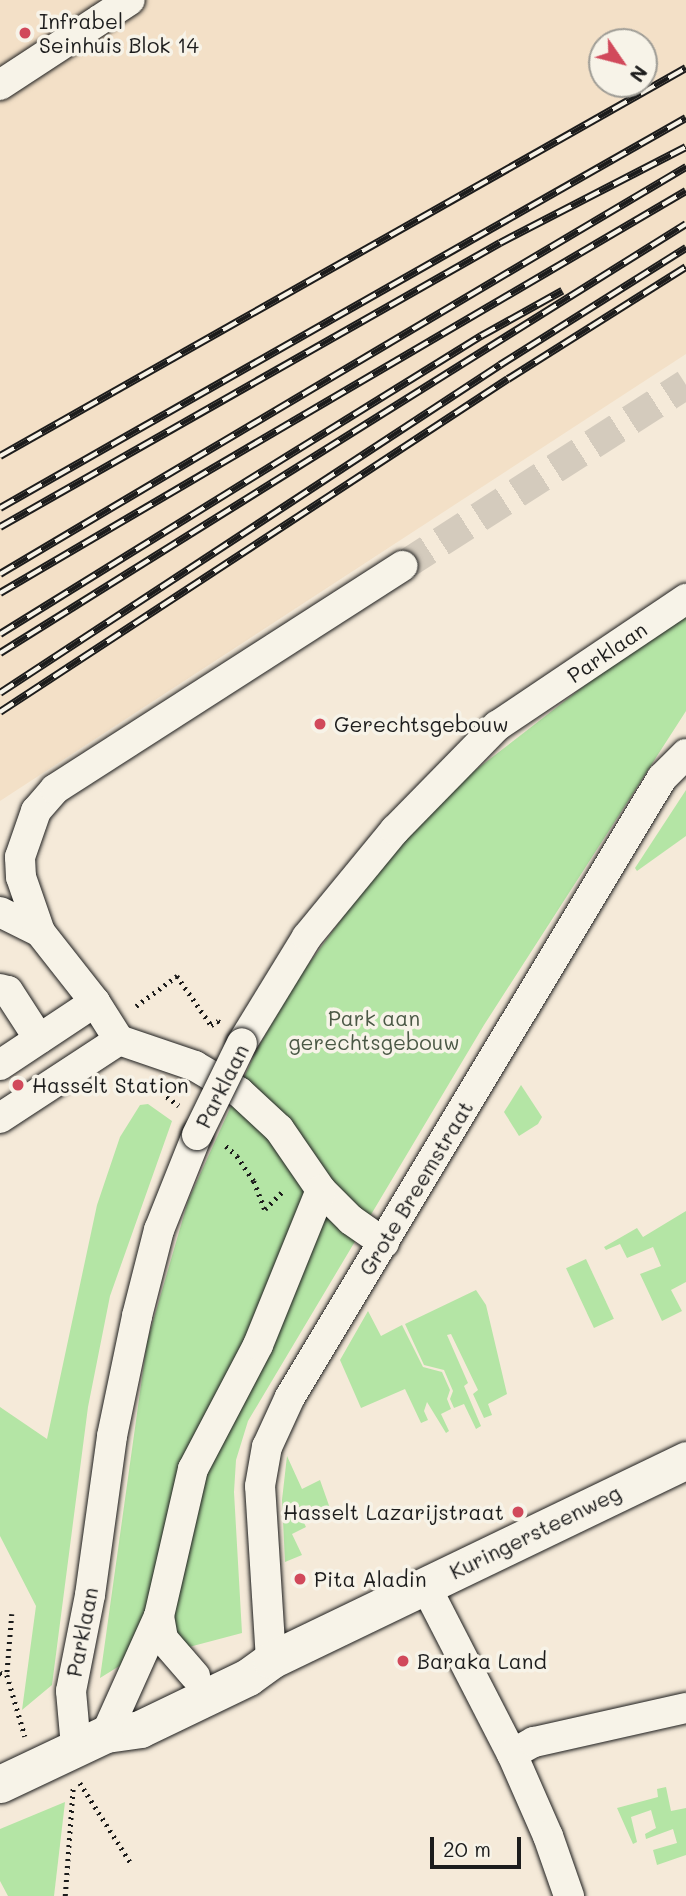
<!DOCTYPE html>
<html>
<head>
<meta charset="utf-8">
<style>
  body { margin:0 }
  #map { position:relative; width:686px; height:1896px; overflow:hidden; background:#f5ead9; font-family:Mali,sans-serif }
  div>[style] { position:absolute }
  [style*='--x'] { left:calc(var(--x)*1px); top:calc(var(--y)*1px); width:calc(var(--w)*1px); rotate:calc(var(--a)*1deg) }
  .built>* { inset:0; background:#f3e0c7 }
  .green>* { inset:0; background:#b4e5a5; transform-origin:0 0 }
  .minor-tunnel>* { height:30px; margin-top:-15px; transform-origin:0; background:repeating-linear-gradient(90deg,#d4cbbd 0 30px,transparent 0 45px) }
  .path>* { height:4.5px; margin-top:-2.25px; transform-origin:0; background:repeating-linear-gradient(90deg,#1c1c1c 0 2px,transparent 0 7px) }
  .roads { filter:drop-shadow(0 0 2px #1c1c1c) drop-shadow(0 0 2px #1c1c1c) }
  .minor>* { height:30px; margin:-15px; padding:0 15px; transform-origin:15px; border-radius:15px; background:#f7f3e8 }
  .major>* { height:37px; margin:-18.5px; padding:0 18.5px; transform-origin:18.5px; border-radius:18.5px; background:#f7f3e8 }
  .rail>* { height:8px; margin-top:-4px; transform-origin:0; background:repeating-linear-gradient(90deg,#f7f3e8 0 16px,#1c1c1c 0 32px); box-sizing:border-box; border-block:2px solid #1c1c1c }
  .bridges { filter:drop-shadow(0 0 2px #1c1c1c) drop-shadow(0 0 2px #1c1c1c) }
  .minor-bridge>* { height:30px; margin:-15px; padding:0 15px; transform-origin:15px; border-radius:15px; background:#f7f3e8 }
  .dots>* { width:19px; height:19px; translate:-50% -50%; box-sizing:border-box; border:4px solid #f7f3e8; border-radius:50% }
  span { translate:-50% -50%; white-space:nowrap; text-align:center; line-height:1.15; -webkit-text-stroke:7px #f7f3e8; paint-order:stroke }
  .poi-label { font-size:21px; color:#1c1c1c }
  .left { translate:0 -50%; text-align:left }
  .right { translate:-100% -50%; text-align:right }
  .street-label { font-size:21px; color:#1c1c1c }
  .park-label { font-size:21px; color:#4a5845 }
  .north { position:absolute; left:588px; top:28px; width:70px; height:70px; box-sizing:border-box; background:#f7f3e8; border:2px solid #9f9d96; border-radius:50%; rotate:125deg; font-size:19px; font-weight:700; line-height:28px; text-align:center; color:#1c1c1c }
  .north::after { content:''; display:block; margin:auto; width:24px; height:32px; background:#d1495b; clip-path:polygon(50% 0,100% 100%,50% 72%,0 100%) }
  .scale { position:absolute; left:430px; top:1837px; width:91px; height:32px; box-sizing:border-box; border:4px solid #1c1c1c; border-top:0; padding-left:9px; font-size:21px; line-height:24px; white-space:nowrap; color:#1c1c1c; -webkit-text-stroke:5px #f7f3e8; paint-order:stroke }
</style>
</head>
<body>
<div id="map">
  <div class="built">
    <i style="clip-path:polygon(evenodd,0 0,686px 0,686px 354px,0 801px,0 0,602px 42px,644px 42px,644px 84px,602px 84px,602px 42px)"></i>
  </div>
  <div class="green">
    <i style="clip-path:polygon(686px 611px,686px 711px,484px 1025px,248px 1421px,236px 1460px,234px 1492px,242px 1633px,121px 1665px,100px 1678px,147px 1342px,188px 1201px,256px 1051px,299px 977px,376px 872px,464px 779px,650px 635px)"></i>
    <i style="clip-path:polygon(686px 790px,686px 836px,637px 871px,635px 868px)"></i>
    <i style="clip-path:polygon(521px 1085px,542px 1117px,538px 1124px,519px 1136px,504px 1112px)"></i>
    <i style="clip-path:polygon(148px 1104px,172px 1121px,110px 1296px,88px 1407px,52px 1685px,22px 1710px,36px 1606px,0 1536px,0 1407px,47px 1439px,97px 1205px,120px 1137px,140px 1105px)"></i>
    <i style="clip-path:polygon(686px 1211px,686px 1282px,671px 1290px,682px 1311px,662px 1321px,640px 1274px,661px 1266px,653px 1247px,627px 1258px,620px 1244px,606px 1250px,604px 1247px,637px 1228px,643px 1237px)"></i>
    <i style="left:586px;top:1259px;width:66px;height:22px;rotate:65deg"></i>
    <i style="clip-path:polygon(476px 1290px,486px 1305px,507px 1394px,488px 1404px,492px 1415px,484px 1418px,473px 1394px,478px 1390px,451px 1334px,447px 1335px,468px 1383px,464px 1386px,481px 1426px,476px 1429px,464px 1404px,454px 1408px,450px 1399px,453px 1391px,444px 1370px,424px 1365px,405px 1324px)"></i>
    <i style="clip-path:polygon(368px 1311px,381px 1336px,402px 1325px,423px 1367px,442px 1372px,450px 1390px,447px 1399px,451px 1409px,441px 1414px,449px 1431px,446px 1433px,427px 1402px,424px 1411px,428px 1420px,421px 1423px,405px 1389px,361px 1408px,340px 1360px)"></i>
    <i style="clip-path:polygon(287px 1456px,302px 1489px,320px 1480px,332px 1514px,318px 1521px,310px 1505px,298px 1510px,306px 1527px,292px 1534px,302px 1555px,285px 1562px,282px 1500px)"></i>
    <i style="clip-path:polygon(666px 1787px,671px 1811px,686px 1808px,686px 1855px,657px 1865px,653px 1850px,677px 1843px,673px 1829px,646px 1839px,645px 1834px,656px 1828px,651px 1810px,631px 1817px,637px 1842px,633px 1844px,617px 1808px,658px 1797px,657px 1789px)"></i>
    <i style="clip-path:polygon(65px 1802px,54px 1896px,8px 1896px,0 1881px,0 1829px)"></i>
  </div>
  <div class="minor-tunnel">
    <i style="--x:403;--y:566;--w:336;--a:-32.7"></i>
  </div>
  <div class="path">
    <i style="--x:136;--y:1006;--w:51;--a:-36.2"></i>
    <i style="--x:177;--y:976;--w:60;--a:55.2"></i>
    <i style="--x:211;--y:1025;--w:8;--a:-30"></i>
    <i style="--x:218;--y:1021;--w:4;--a:34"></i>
    <i style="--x:150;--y:1084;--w:36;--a:37"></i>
    <i style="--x:226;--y:1146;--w:15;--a:42"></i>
    <i style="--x:237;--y:1156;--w:30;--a:56"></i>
    <i style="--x:254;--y:1181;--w:30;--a:69"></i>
    <i style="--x:265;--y:1209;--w:27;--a:-45"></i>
    <i style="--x:12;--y:1614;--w:61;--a:94.7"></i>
    <i style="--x:7;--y:1675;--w:64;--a:73.6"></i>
    <i style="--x:0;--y:1673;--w:7;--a:16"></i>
    <i style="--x:80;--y:1783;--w:97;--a:57.6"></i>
    <i style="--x:65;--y:1896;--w:109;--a:-85.8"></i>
  </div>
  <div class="roads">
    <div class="minor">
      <i style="--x:0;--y:85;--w:155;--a:-33.2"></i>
      <i style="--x:0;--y:912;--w:45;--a:26.6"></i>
      <i style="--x:0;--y:989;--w:8;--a:14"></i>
      <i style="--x:8;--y:991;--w:57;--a:57.1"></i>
      <i style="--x:242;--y:1043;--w:124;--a:-58.5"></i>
      <i style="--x:307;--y:937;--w:139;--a:-50.6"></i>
      <i style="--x:395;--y:830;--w:146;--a:-45.6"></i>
      <i style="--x:497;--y:726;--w:228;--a:-33.9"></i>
      <i style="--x:0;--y:1065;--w:114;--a:-33.6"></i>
      <i style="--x:0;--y:1118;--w:142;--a:-33.2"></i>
      <i style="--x:384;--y:1243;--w:40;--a:-145.1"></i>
      <i style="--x:351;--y:1220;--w:42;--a:-135"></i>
      <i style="--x:321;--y:1190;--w:74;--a:-124.5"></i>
      <i style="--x:279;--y:1129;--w:54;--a:-137.2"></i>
      <i style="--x:239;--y:1092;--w:51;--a:-149.4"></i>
      <i style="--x:195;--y:1066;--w:80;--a:-161.1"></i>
      <i style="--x:119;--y:1040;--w:45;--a:-122.3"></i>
      <i style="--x:95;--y:1002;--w:89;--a:-128.2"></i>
      <i style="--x:40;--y:932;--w:58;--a:-109.1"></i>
      <i style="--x:21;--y:877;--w:20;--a:-93"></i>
      <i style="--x:20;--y:857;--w:49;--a:-70.8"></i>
      <i style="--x:36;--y:811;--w:29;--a:-49"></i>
      <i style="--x:55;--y:789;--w:413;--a:-32.7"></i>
      <i style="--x:425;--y:1585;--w:190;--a:62.8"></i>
      <i style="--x:512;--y:1754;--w:90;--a:66.3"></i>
      <i style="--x:548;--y:1836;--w:64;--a:70.7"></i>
      <i style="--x:159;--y:1616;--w:23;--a:80"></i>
      <i style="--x:163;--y:1639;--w:49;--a:49.1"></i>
      <i style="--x:271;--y:1660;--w:174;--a:-93.6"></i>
      <i style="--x:260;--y:1486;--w:40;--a:-80"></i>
      <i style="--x:267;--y:1447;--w:55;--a:-65.3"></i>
      <i style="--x:290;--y:1397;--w:722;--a:-59"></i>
      <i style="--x:662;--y:778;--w:34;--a:-45"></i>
      <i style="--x:106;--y:1734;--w:129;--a:-65.8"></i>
      <i style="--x:159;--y:1616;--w:151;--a:-77"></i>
      <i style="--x:193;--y:1469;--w:140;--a:-62.3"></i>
      <i style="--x:258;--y:1345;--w:167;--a:-67.9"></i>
      <i style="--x:76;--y:1747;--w:56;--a:-95.1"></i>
      <i style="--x:71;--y:1691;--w:98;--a:-78.8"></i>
      <i style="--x:90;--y:1595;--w:161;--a:-82.1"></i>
      <i style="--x:112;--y:1436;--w:123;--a:-78.2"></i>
      <i style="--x:137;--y:1316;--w:89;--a:-75.7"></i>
      <i style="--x:159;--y:1230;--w:102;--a:-68.2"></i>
      <i style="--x:512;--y:1754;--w:25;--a:-29"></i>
      <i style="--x:534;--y:1742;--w:156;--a:-12.6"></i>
    </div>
    <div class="major">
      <i style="--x:0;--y:1784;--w:117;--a:-25.3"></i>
      <i style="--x:106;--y:1734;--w:34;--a:-8"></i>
      <i style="--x:140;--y:1729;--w:120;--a:-25.7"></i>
      <i style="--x:248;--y:1677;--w:29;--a:-36"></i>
      <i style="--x:271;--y:1660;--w:461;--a:-25.7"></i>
    </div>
  </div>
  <div class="rail">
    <i style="--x:0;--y:456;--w:788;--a:-29.49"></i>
    <i style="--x:0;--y:508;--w:789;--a:-29.62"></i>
    <i style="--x:0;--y:527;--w:575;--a:-29.6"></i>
    <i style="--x:500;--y:243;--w:209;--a:-27.3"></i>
    <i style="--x:0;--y:574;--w:798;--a:-30.68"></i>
    <i style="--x:0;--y:593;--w:795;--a:-30.37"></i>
    <i style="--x:0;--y:634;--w:566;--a:-31.78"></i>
    <i style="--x:481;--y:336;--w:93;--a:-29.1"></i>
    <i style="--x:0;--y:653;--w:809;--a:-32.02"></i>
    <i style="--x:0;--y:693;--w:598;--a:-33.26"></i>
    <i style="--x:500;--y:365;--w:220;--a:-32.2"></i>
    <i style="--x:0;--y:712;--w:607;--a:-33.25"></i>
    <i style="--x:508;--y:379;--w:210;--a:-32.2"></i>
  </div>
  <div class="bridges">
    <div class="minor-bridge">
      <i style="--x:197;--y:1135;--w:102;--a:-63.9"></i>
    </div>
  </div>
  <div class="dots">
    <i style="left:25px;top:33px;background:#d1495b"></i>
    <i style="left:320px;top:724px;background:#d1495b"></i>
    <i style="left:18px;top:1085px;background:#d1495b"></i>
    <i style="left:518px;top:1512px;background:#d1495b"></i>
    <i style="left:300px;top:1579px;background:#d1495b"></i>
    <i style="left:403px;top:1661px;background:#d1495b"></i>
  </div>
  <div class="poi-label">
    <span class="left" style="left:39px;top:33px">Infrabel<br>Seinhuis Blok 14</span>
    <span class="left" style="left:334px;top:724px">Gerechtsgebouw</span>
    <span class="left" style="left:32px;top:1085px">Hasselt Station</span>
    <span class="right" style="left:504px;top:1512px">Hasselt Lazarijstraat</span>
    <span class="left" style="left:314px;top:1579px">Pita Aladin</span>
    <span class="left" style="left:417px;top:1661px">Baraka Land</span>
  </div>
  <div class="street-label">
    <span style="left:607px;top:652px;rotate:-34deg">Parklaan</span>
    <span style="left:222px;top:1086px;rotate:-63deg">Parklaan</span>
    <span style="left:416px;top:1188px;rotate:-59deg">Grote Breemstraat</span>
    <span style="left:535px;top:1532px;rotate:-26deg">Kuringersteenweg</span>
    <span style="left:82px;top:1632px;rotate:-79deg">Parklaan</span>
  </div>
  <div class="park-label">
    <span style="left:374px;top:1030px">Park aan<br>gerechtsgebouw</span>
  </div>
  <div class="north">N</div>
  <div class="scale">20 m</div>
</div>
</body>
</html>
